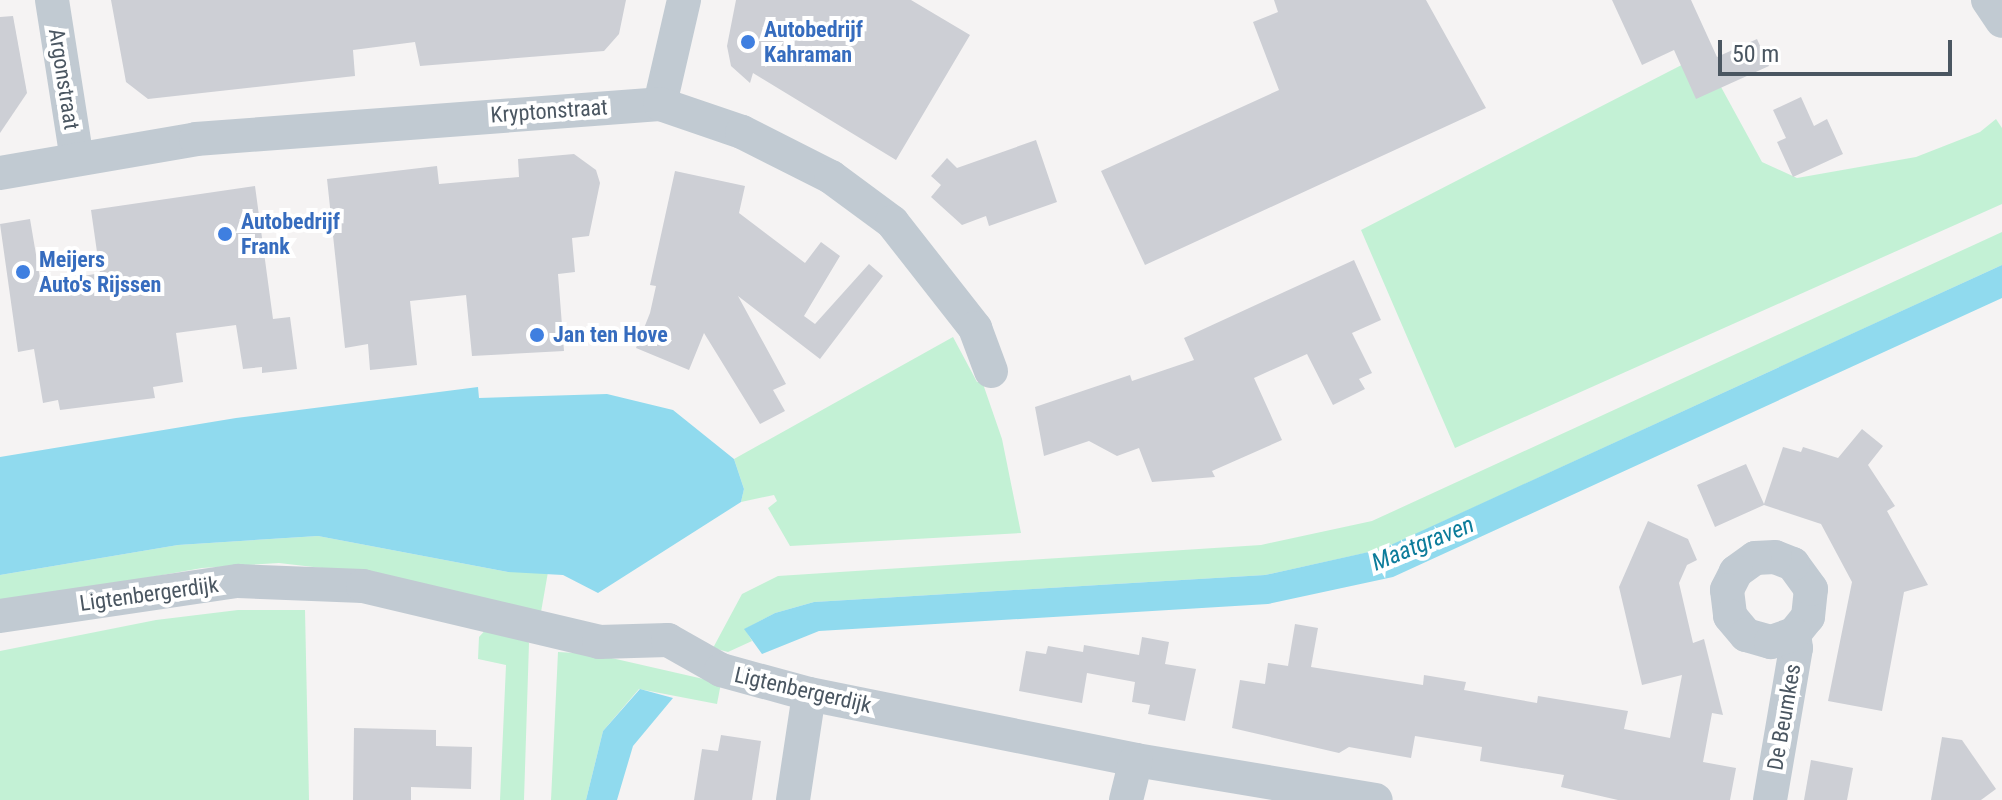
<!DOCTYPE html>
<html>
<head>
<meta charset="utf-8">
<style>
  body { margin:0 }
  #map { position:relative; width:2002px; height:800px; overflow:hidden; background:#f5f3f3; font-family:"Roboto Condensed",sans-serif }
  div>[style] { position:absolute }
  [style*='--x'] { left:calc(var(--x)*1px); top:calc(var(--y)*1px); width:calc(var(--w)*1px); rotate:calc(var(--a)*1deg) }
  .green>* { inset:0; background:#c3f1d5 }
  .water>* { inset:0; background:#90daee }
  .building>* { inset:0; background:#cdcfd5 }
  .minor>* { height:34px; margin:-17px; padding:0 17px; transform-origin:17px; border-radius:17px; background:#c1cad2 }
  .dots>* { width:22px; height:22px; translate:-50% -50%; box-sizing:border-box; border:4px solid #fff; border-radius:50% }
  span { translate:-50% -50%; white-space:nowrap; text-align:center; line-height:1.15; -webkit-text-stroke:8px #fff; paint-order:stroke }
  .shop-label { font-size:22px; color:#366cbe; font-weight:700 }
  .left { translate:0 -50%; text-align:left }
  .street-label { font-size:22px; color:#4a5661 }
  .water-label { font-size:24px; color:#0c7c9b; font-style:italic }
  .scale { position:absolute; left:1718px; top:40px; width:234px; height:36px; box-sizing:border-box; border:4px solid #4a5661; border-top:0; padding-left:10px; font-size:24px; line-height:28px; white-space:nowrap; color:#4a5661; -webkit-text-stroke:6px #fff; paint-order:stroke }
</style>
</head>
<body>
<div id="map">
  <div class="green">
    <i style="clip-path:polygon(1703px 54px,1762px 162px,1797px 178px,1916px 157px,1980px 132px,1996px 119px,2002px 128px,2002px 204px,1455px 448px,1361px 230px)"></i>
    <i style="clip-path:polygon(2002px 232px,2002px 265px,1383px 549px,1265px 575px,814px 602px,775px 613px,745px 629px,752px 641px,728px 652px,713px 648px,742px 594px,778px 576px,1261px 545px,1372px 521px)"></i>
    <i style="clip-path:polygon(953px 337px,977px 382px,982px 381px,1002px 439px,1021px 533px,790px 546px,768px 508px,777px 501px,774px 495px,741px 502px,744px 489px,734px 459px)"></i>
    <i style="clip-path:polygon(318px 536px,508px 572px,548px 572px,541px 612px,374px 574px,279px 563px,202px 568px,0 604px,0 575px,178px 545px)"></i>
    <i style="clip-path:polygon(238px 610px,305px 610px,309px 800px,0 800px,0 651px,156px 620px)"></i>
    <i style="clip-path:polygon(489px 626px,522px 634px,529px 643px,524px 800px,500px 800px,506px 665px,478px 659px,479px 637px)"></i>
    <i style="clip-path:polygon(558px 652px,594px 654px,721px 683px,717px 704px,639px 689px,603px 731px,586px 800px,551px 800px)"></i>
  </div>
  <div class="water">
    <i style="clip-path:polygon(2002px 265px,2002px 298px,1393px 577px,1268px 604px,819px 631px,762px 654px,744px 629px,775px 613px,814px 602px,1265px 575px,1382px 549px)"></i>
    <i style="clip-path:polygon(478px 387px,479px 398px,607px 394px,673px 410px,734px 459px,744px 489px,741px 502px,598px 593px,563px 575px,508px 572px,318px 536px,178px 545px,0 575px,0 457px,236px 418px)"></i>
    <i style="clip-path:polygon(640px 689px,673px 698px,633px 746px,617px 800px,586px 800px,603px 731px)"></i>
  </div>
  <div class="building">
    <i style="clip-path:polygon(111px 0,626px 0,619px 34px,604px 51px,420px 66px,415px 42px,353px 50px,355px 76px,148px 99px,126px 82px)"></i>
    <i style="clip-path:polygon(736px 0,911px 0,970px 35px,896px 160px,753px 73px,750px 83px,731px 66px,727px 46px)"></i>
    <i style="clip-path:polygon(1274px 0,1426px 0,1486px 108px,1145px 265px,1101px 171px,1279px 90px,1253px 22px,1278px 12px)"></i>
    <i style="clip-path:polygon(1612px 0,1691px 0,1717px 57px,1757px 39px,1769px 66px,1696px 99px,1674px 50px,1642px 65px)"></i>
    <i style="clip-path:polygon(13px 16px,27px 93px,0 133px,0 17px)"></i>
    <i style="clip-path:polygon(1801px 97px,1814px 126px,1827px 119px,1843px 154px,1793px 177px,1777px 142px,1786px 138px,1773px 110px)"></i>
    <i style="clip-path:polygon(1036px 140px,1057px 202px,989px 226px,986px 216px,962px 225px,931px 197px,941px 185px,931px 176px,947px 158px,957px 168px)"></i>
    <i style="clip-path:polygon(574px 154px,596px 170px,600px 183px,589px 236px,572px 238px,575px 272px,558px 274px,564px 351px,472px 356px,466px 295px,410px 301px,417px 365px,370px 370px,368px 344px,345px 348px,327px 179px,437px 166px,439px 184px,519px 177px,518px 159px)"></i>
    <i style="clip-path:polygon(675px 171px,745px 186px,739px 213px,805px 263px,821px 242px,840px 256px,804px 316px,815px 324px,869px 264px,883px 276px,820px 359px,738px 296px,786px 384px,773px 390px,785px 411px,760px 424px,704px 333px,689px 370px,636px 348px,650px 313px,656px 286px,650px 285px)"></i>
    <i style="clip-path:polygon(255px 186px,273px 319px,290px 317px,297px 369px,262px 373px,262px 367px,243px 369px,236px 325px,176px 333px,183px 382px,153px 387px,155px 398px,60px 410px,58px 400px,43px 403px,34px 349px,18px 352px,0 224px,30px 219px,41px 284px,100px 273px,91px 210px)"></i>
    <i style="clip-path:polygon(1354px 260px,1381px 320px,1352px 333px,1372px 373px,1359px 379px,1365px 389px,1333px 405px,1307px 354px,1254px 378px,1282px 440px,1212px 471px,1215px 477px,1152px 482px,1139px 448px,1117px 456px,1089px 441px,1044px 456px,1035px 407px,1130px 375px,1132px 381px,1194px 360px,1184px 338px)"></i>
    <i style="clip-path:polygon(1862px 429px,1883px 446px,1868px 465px,1895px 506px,1887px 511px,1928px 585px,1904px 592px,1882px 711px,1828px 701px,1852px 582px,1821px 524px,1764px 505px,1715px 527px,1697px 485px,1746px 464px,1764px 504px,1783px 447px,1801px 452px,1803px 447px,1838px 458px)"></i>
    <i style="clip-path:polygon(1648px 521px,1688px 539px,1697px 560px,1687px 565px,1679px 583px,1693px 643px,1704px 639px,1723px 715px,1712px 713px,1703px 762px,1736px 768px,1730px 800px,1618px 800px,1561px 787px,1564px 775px,1480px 761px,1482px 747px,1415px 736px,1411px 758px,1349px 747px,1339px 753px,1232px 728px,1240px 680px,1265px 684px,1268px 663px,1288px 666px,1295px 624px,1318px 628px,1311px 667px,1423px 685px,1424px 675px,1466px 682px,1464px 690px,1537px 703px,1538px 696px,1628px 711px,1624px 729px,1670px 738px,1682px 675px,1642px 685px,1619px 587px)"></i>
    <i style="clip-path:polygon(1142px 637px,1169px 642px,1165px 664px,1196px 669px,1185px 721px,1148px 714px,1150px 705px,1132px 702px,1135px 682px,1087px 673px,1082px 703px,1019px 691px,1026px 651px,1046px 654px,1048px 646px,1083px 652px,1084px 645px,1139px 655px)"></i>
    <i style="clip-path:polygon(354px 728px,436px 730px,436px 746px,472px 747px,471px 789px,411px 787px,411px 800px,353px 800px)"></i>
    <i style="clip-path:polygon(721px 735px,761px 741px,752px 800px,694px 800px,702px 749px,718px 751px)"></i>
    <i style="clip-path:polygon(1942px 737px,1962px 740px,1996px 789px,1981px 800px,1931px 800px)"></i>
    <i style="clip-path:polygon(1811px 760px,1853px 768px,1847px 800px,1804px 800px)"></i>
  </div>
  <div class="minor">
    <i style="--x:52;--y:0;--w:161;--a:81.1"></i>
    <i style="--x:1988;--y:0;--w:25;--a:56"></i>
    <i style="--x:660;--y:104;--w:107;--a:-77"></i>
    <i style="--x:0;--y:173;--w:199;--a:-9.8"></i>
    <i style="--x:196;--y:139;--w:465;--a:-4.3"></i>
    <i style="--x:660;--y:104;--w:87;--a:18.9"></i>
    <i style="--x:742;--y:132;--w:100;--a:26.8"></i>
    <i style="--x:831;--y:177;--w:76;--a:36.4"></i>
    <i style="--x:892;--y:222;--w:135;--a:51.9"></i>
    <i style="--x:975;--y:328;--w:46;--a:69.6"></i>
    <i style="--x:0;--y:616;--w:241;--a:-8.4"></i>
    <i style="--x:238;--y:581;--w:125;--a:2.3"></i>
    <i style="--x:363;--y:586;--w:243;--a:13.3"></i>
    <i style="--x:599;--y:642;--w:69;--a:-1.7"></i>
    <i style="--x:668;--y:640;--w:61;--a:29.5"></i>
    <i style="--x:721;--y:670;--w:91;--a:15.3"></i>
    <i style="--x:809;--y:694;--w:334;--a:11.4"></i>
    <i style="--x:1136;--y:760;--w:243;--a:9.5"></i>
    <i style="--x:793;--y:800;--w:107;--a:-81.4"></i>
    <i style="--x:1126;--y:800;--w:41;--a:-76"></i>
    <i style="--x:1770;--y:800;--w:154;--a:-80.3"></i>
    <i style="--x:1796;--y:648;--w:14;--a:-98"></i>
    <i style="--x:1794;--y:634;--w:22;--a:-51"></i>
    <i style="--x:1808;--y:617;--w:28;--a:-84"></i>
    <i style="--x:1811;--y:589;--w:31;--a:-126"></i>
    <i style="--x:1793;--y:564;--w:19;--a:-159"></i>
    <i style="--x:1775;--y:557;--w:20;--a:177"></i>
    <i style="--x:1755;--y:558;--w:24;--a:144"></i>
    <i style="--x:1736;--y:572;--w:20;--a:117"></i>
    <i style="--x:1727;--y:590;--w:26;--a:83"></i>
    <i style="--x:1730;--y:616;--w:25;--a:50"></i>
    <i style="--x:1746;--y:635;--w:26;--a:16"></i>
    <i style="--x:1771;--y:642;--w:24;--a:-19"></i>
  </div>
  <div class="dots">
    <i style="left:748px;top:42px;background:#3f7fe0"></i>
    <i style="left:225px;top:234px;background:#3f7fe0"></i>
    <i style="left:23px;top:272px;background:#3f7fe0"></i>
    <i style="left:537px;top:335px;background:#3f7fe0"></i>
  </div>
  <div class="shop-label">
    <span class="left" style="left:764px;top:42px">Autobedrijf<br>Kahraman</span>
    <span class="left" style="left:241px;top:234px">Autobedrijf<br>Frank</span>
    <span class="left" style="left:39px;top:272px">Meijers<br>Auto's Rijssen</span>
    <span class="left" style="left:553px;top:335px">Jan ten Hove</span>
  </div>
  <div class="street-label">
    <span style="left:64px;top:79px;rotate:81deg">Argonstraat</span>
    <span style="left:549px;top:111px;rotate:-4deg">Kryptonstraat</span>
    <span style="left:149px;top:594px;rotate:-8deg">Ligtenbergerdijk</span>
    <span style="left:803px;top:690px;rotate:13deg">Ligtenbergerdijk</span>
    <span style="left:1784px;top:717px;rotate:-80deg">De Beumkes</span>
  </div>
  <div class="water-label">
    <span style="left:1423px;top:544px;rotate:-22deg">Maatgraven</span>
  </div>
  <div class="scale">50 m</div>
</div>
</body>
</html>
